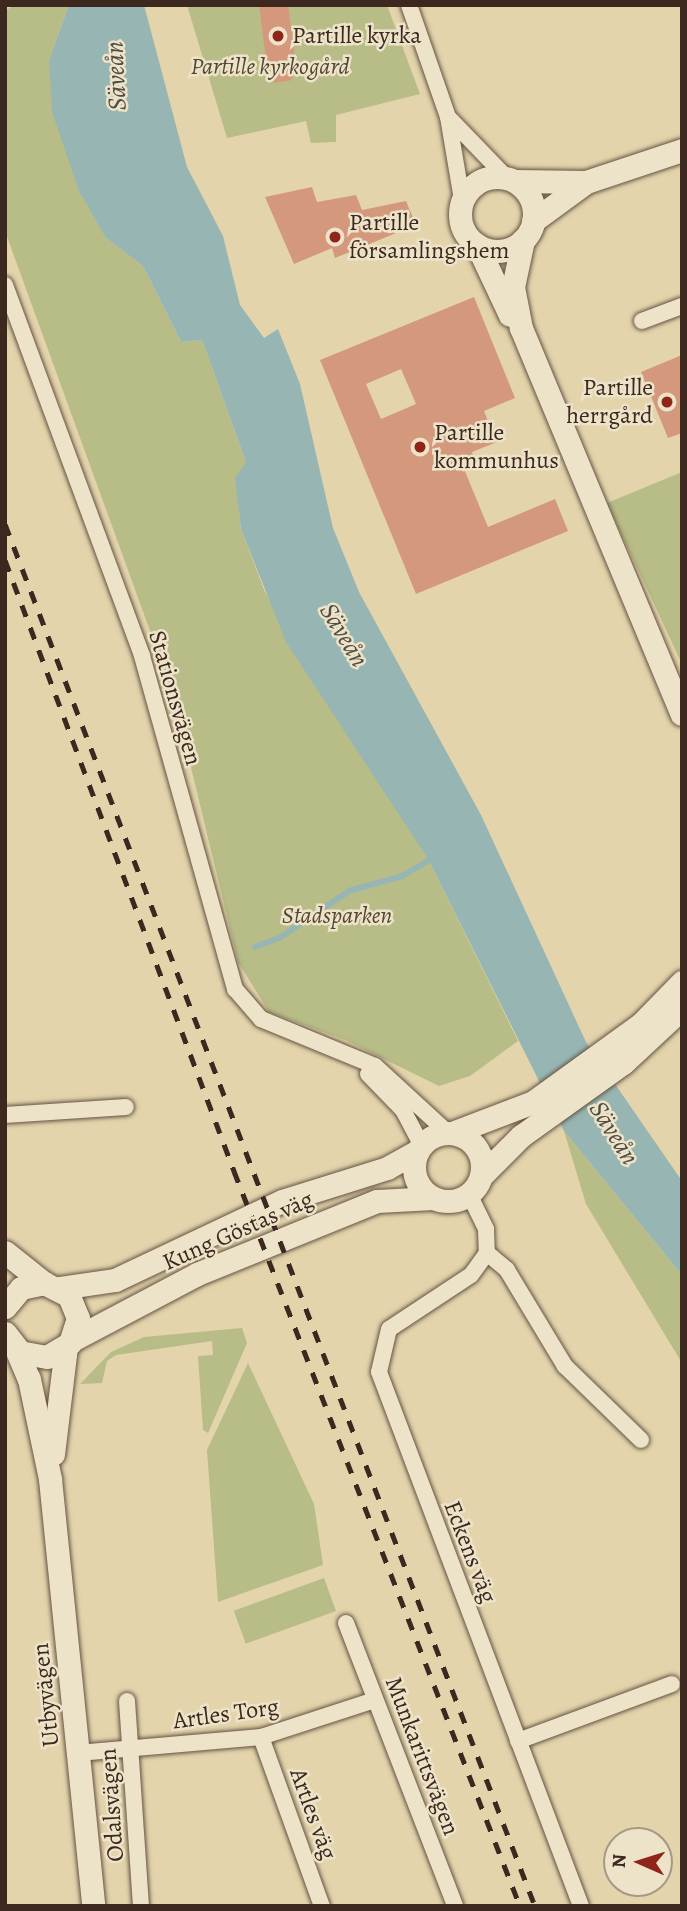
<!DOCTYPE html>
<html>
<head>
<meta charset="utf-8">
<style>
  body { margin:0 }
  #map { position:relative; width:687px; height:1911px; overflow:hidden; background:#e3d4ac; font-family:Alegreya,serif }
  div>[style] { position:absolute }
  [style*='--x'] { left:calc(var(--x)*1px); top:calc(var(--y)*1px); width:calc(var(--w)*1px); rotate:calc(var(--a)*1deg) }
  .green>* { inset:0; background:#b8bc87; transform-origin:0 0 }
  .water>* { inset:0; background:#97b6b3 }
  .stream>* { height:6px; margin:-3px; padding:0 3px; transform-origin:3px; border-radius:3px; background:#97b6b3 }
  .building>* { inset:0; background:#d4997c }
  .roads { filter:drop-shadow(0 0 2px #665342) drop-shadow(0 0 2px #665342) }
  .street>* { height:16px; margin:-8px; padding:0 8px; transform-origin:8px; border-radius:8px; background:#ede3c9 }
  .secondary>* { height:23px; margin:-11.5px; padding:0 11.5px; transform-origin:11.5px; border-radius:11.5px; background:#ede3c9 }
  .secondary>.ring { margin:-11.5px; padding:0; box-sizing:content-box; background:none; border:23px solid #ede3c9; border-radius:50% }
  .rail>* { height:5px; margin-top:-2.5px; transform-origin:0; background:repeating-linear-gradient(90deg,#3c281e 0 12px,transparent 0 24px) }
  .dots>* { width:19px; height:19px; translate:-50% -50%; box-sizing:border-box; border:4px solid #ede3c9; border-radius:50% }
  span { translate:-50% -50%; white-space:nowrap; text-align:center; line-height:1.15; -webkit-text-stroke:5px #ede3c9; paint-order:stroke }
  .poi-label { font-size:24px; color:#3c281e }
  .left { translate:0 -50%; text-align:left }
  .right { translate:-100% -50%; text-align:right }
  .park-label { font-size:24px; color:#554633; font-style:italic }
  .street-label { font-size:24px; color:#3c281e }
  .water-label { font-size:26px; color:#534c43; font-style:italic }
  .frame { position:absolute; inset:0; border:7px solid #3c281e; pointer-events:none }
  .north { position:absolute; left:603px; top:1827px; width:70px; height:70px; box-sizing:border-box; background:#ede3c9; border:2px solid #a69885; border-radius:50%; rotate:273deg; font-size:19px; font-weight:700; line-height:28px; text-align:center; color:#3c281e }
  .north::after { content:''; display:block; margin:auto; width:24px; height:32px; background:#8f2418; clip-path:polygon(50% 0,100% 100%,50% 72%,0 100%) }
</style>
</head>
<body>
<div id="map">
  <div class="green">
    <i style="clip-path:polygon(14px 5px,69px 5px,49px 60px,106px 238px,143px 266px,181px 342px,202px 340px,246px 462px,238px 501px,241px 529px,265px 592px,428px 859px,518px 1041px,470px 1076px,439px 1086px,345px 1040px,269px 1012px,238px 962px,174px 697px,5px 231px,5px 11px)"></i>
    <i style="clip-path:polygon(187px 5px,387px 5px,420px 94px,336px 115px,336px 142px,311px 143px,306px 121px,227px 138px)"></i>
    <i style="clip-path:polygon(682px 472px,682px 664px,607px 503px)"></i>
    <i style="clip-path:polygon(564px 1131px,682px 1275px,682px 1363px,586px 1204px)"></i>
    <i style="clip-path:polygon(242px 1328px,247px 1343px,208px 1433px,203px 1430px,198px 1356px,213px 1355px,212px 1341px,116px 1355px,107px 1361px,102px 1383px,80px 1384px,111px 1352px,144px 1337px)"></i>
    <i style="clip-path:polygon(248px 1363px,314px 1504px,323px 1565px,218px 1602px,207px 1450px)"></i>
    <i style="left:324px;top:1578px;width:35px;height:96px;rotate:70deg"></i>
  </div>
  <div class="water">
    <i style="clip-path:polygon(69px 5px,144px 5px,187px 167px,223px 236px,240px 305px,264px 338px,278px 329px,300px 384px,333px 528px,359px 592px,481px 815px,586px 1042px,682px 1181px,682px 1275px,564px 1131px,428px 859px,286px 642px,241px 529px,235px 478px,246px 462px,202px 340px,181px 342px,143px 266px,106px 238px,79px 191px,52px 112px,49px 60px)"></i>
  </div>
  <div class="stream">
    <i style="--x:255;--y:947;--w:28;--a:-21"></i>
    <i style="--x:281;--y:937;--w:82;--a:-34.1"></i>
    <i style="--x:349;--y:891;--w:55;--a:-15.8"></i>
    <i style="--x:402;--y:876;--w:39;--a:-30"></i>
  </div>
  <div class="building">
    <i style="clip-path:polygon(259px 5px,288px 5px,296px 66px,291px 67px,292px 80px,274px 83px,272px 68px,267px 68px)"></i>
    <i style="clip-path:polygon(312px 187px,317px 202px,356px 195px,362px 210px,406px 201px,416px 225px,335px 258px,332px 248px,294px 264px,265px 197px)"></i>
    <i style="clip-path:polygon(evenodd,474px 297px,515px 398px,484px 411px,497px 442px,472px 452px,477px 464px,464px 469px,488px 527px,555px 499px,568px 531px,416px 594px,320px 360px,474px 297px,401px 369px,416px 404px,381px 419px,366px 384px,401px 369px)"></i>
    <i style="clip-path:polygon(682px 355px,682px 433px,668px 438px,641px 372px)"></i>
  </div>
  <div class="roads">
    <div class="street">
      <i style="--x:409;--y:5;--w:119;--a:70.8"></i>
      <i style="--x:448;--y:117;--w:84;--a:80.4"></i>
      <i style="--x:450;--y:119;--w:82;--a:46"></i>
      <i style="--x:5;--y:285;--w:395;--a:69.7"></i>
      <i style="--x:142;--y:656;--w:346;--a:74.4"></i>
      <i style="--x:235;--y:989;--w:40;--a:49"></i>
      <i style="--x:261;--y:1019;--w:123;--a:22.4"></i>
      <i style="--x:375;--y:1066;--w:99;--a:42.5"></i>
      <i style="--x:642;--y:321;--w:43;--a:-20.6"></i>
      <i style="--x:368;--y:1074;--w:50;--a:45.8"></i>
      <i style="--x:403;--y:1110;--w:41;--a:62.2"></i>
      <i style="--x:5;--y:1115;--w:121;--a:-3.8"></i>
      <i style="--x:469;--y:1194;--w:39;--a:64"></i>
      <i style="--x:486;--y:1229;--w:24;--a:88"></i>
      <i style="--x:487;--y:1253;--w:27;--a:126"></i>
      <i style="--x:471;--y:1275;--w:98;--a:146.6"></i>
      <i style="--x:389;--y:1329;--w:44;--a:103.1"></i>
      <i style="--x:379;--y:1372;--w:571;--a:69.28"></i>
      <i style="--x:487;--y:1253;--w:26;--a:40"></i>
      <i style="--x:507;--y:1270;--w:112;--a:58.9"></i>
      <i style="--x:565;--y:1366;--w:106;--a:44.2"></i>
      <i style="--x:346;--y:1623;--w:303;--a:68.9"></i>
      <i style="--x:127;--y:1701;--w:205;--a:86.1"></i>
      <i style="--x:261;--y:1737;--w:180;--a:70.2"></i>
      <i style="--x:518;--y:1741;--w:164;--a:-20.3"></i>
      <i style="--x:78;--y:1753;--w:184;--a:-5"></i>
      <i style="--x:261;--y:1737;--w:120;--a:-18"></i>
    </div>
    <div class="secondary">
      <i class="ring" style="left:460px;top:177px;width:51px;height:51px"></i>
      <i style="--x:515;--y:181;--w:71;--a:0.8"></i>
      <i style="--x:533;--y:221;--w:66;--a:-36.3"></i>
      <i style="--x:586;--y:182;--w:101;--a:-18.4"></i>
      <i style="--x:523;--y:240;--w:48;--a:102"></i>
      <i style="--x:513;--y:287;--w:42;--a:79"></i>
      <i style="--x:521;--y:328;--w:418;--a:67.4"></i>
      <i style="--x:477;--y:245;--w:77;--a:64.8"></i>
      <i style="--x:452;--y:1133;--w:87;--a:-20.9"></i>
      <i style="--x:533;--y:1102;--w:133;--a:-35.8"></i>
      <i style="--x:641;--y:1024;--w:59;--a:-45.7"></i>
      <i class="ring" style="left:414px;top:1133px;width:45px;height:45px"></i>
      <i style="--x:481;--y:1176;--w:57;--a:-45"></i>
      <i style="--x:521;--y:1136;--w:125;--a:-35.6"></i>
      <i style="--x:623;--y:1063;--w:81;--a:-43"></i>
      <i style="--x:5;--y:1252;--w:50;--a:38.5"></i>
      <i style="--x:60;--y:1288;--w:56;--a:-8.3"></i>
      <i style="--x:115;--y:1280;--w:185;--a:-25.3"></i>
      <i style="--x:282;--y:1201;--w:110;--a:-17.4"></i>
      <i style="--x:387;--y:1168;--w:35;--a:-29"></i>
      <i style="--x:5;--y:1307;--w:25;--a:-50"></i>
      <i style="--x:21;--y:1288;--w:24;--a:-12"></i>
      <i style="--x:44;--y:1283;--w:28;--a:27"></i>
      <i style="--x:69;--y:1296;--w:24;--a:68"></i>
      <i style="--x:78;--y:1318;--w:26;--a:108"></i>
      <i style="--x:70;--y:1343;--w:27;--a:149"></i>
      <i style="--x:47;--y:1357;--w:27;--a:-170"></i>
      <i style="--x:20;--y:1352;--w:24;--a:-128"></i>
      <i style="--x:72;--y:1340;--w:141;--a:-27.8"></i>
      <i style="--x:197;--y:1274;--w:194;--a:-22.1"></i>
      <i style="--x:377;--y:1201;--w:56;--a:-3.1"></i>
      <i style="--x:16;--y:1349;--w:33;--a:67"></i>
      <i style="--x:29;--y:1379;--w:102;--a:78.1"></i>
      <i style="--x:50;--y:1479;--w:429;--a:84.2"></i>
      <i style="--x:53;--y:1454;--w:108;--a:-83.1"></i>
    </div>
  </div>
  <div class="rail">
    <i style="--x:5;--y:524;--w:1480;--a:69.02"></i>
    <i style="--x:5;--y:560;--w:653;--a:69.45"></i>
    <i style="--x:234;--y:1171;--w:789;--a:68.74"></i>
  </div>
  <div class="dots">
    <i style="left:278px;top:36px;background:#8f2418"></i>
    <i style="left:335px;top:237px;background:#8f2418"></i>
    <i style="left:667px;top:402px;background:#8f2418"></i>
    <i style="left:420px;top:447px;background:#8f2418"></i>
  </div>
  <div class="poi-label">
    <span class="left" style="left:292px;top:36px">Partille kyrka</span>
    <span class="left" style="left:349px;top:237px">Partille<br>församlingshem</span>
    <span class="right" style="left:653px;top:402px">Partille<br>herrgård</span>
    <span class="left" style="left:434px;top:447px">Partille<br>kommunhus</span>
  </div>
  <div class="park-label">
    <span style="left:270px;top:67px">Partille kyrkogård</span>
    <span style="left:337px;top:916px">Stadsparken</span>
  </div>
  <div class="street-label">
    <span style="left:175px;top:698px;rotate:74deg">Stationsvägen</span>
    <span style="left:238px;top:1231px;rotate:-24deg">Kung Göstas väg</span>
    <span style="left:470px;top:1552px;rotate:69deg">Eckens väg</span>
    <span style="left:46px;top:1695px;rotate:-96deg">Utbyvägen</span>
    <span style="left:226px;top:1714px;rotate:-8deg">Artles Torg</span>
    <span style="left:422px;top:1756px;rotate:69deg">Munkarittsvägen</span>
    <span style="left:112px;top:1805px;rotate:-94deg">Odalsvägen</span>
    <span style="left:313px;top:1814px;rotate:70deg">Artles väg</span>
  </div>
  <div class="water-label">
    <span style="left:116px;top:76px;rotate:-93deg">Säveån</span>
    <span style="left:344px;top:635px;rotate:59deg">Säveån</span>
    <span style="left:614px;top:1133px;rotate:58deg">Säveån</span>
  </div>
  <div class="frame"></div>
  <div class="north">N</div>
</div>
</body>
</html>
